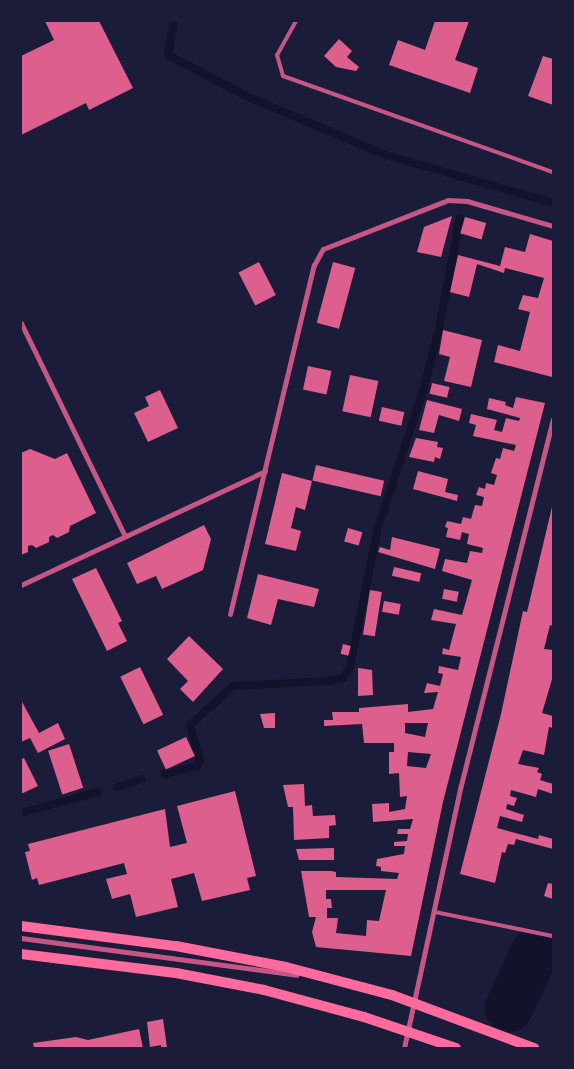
<!DOCTYPE html>
<html>
<head>
<meta charset="utf-8">
<style>
  body { margin:0 }
  #map { position:relative; width:574px; height:1069px; overflow:hidden; background:#1b1b3a; font-family:"Space Grotesk",sans-serif }
  div>[style] { position:absolute }
  [style*='--x'] { left:calc(var(--x)*1px); top:calc(var(--y)*1px); width:calc(var(--w)*1px); rotate:calc(var(--a)*1deg) }
  .stream>* { height:8px; margin:-4px; padding:0 4px; transform-origin:4px; border-radius:4px; background:#12122b }
  .river>* { height:48px; margin:-24px; padding:0 24px; transform-origin:24px; border-radius:24px; background:#12122b }
  .building>* { inset:0; background:#dd5f8e; transform-origin:0 0 }
  .service>* { height:4px; margin:-2px; padding:0 2px; transform-origin:2px; border-radius:2px; background:#c65784 }
  .minor>* { height:5px; margin:-2.5px; padding:0 2.5px; transform-origin:2.5px; border-radius:2.5px; background:#c65784 }
  .secondary>* { height:10px; margin:-5px; padding:0 5px; transform-origin:5px; border-radius:5px; background:#ff6b9d }
  span { translate:-50% -50%; white-space:nowrap; text-align:center; line-height:1.15; -webkit-text-stroke:4px #1b1b3a; paint-order:stroke }
  .frame { position:absolute; inset:0; border:22px solid #1b1b3a; pointer-events:none }
</style>
</head>
<body>
<div id="map">
  <div class="stream">
    <i style="--x:174;--y:21;--w:35;--a:100"></i>
    <i style="--x:168;--y:55;--w:88;--a:27.7"></i>
    <i style="--x:246;--y:96;--w:152;--a:22.9"></i>
    <i style="--x:386;--y:155;--w:174;--a:16"></i>
    <i style="--x:165;--y:774;--w:33;--a:-14"></i>
    <i style="--x:197;--y:766;--w:7;--a:-63"></i>
    <i style="--x:200;--y:760;--w:36;--a:-106"></i>
    <i style="--x:190;--y:725;--w:58;--a:-42.2"></i>
    <i style="--x:233;--y:686;--w:94;--a:-3"></i>
    <i style="--x:327;--y:681;--w:16;--a:-11"></i>
    <i style="--x:343;--y:678;--w:13;--a:-58"></i>
    <i style="--x:350;--y:667;--w:142;--a:-78.6"></i>
    <i style="--x:378;--y:528;--w:144;--a:-71.8"></i>
    <i style="--x:423;--y:391;--w:64;--a:-75.5"></i>
    <i style="--x:439;--y:329;--w:113;--a:-79.3"></i>
    <i style="--x:117;--y:787;--w:26;--a:-18"></i>
    <i style="--x:21;--y:813;--w:79;--a:-15.4"></i>
  </div>
  <div class="river">
    <i style="--x:509;--y:1008;--w:60;--a:-65.2"></i>
  </div>
  <div class="building">
    <i style="clip-path:polygon(45px 21px,99px 21px,133px 88px,89px 110px,86px 103px,21px 135px,21px 56px,54px 40px)"></i>
    <i style="clip-path:polygon(435px 21px,469px 21px,455px 60px,478px 68px,470px 93px,389px 65px,398px 40px,425px 50px)"></i>
    <i style="clip-path:polygon(339px 39px,352px 51px,347px 57px,359px 67px,356px 71px,336px 67px,324px 56px)"></i>
    <i style="clip-path:polygon(543px 56px,553px 59px,553px 105px,528px 96px)"></i>
    <i style="clip-path:polygon(452px 216px,441px 257px,417px 252px,424px 227px)"></i>
    <i style="left:465px;top:217px;width:22px;height:17px;rotate:16deg"></i>
    <i style="clip-path:polygon(530px 234px,553px 241px,552px 377px,494px 362px,498px 345px,520px 351px,530px 312px,518px 309px,523px 295px,538px 298px,544px 278px,505px 268px,504px 273px,477px 264px,469px 297px,450px 292px,458px 255px,500px 266px,505px 247px,525px 252px)"></i>
    <i style="left:259px;top:262px;width:37px;height:23px;rotate:63deg"></i>
    <i style="left:333px;top:262px;width:23px;height:63px;rotate:15deg"></i>
    <i style="clip-path:polygon(443px 330px,482px 340px,471px 387px,444px 381px,450px 357px,439px 354px)"></i>
    <i style="left:308px;top:366px;width:24px;height:24px;rotate:12deg"></i>
    <i style="left:350px;top:375px;width:29px;height:37px;rotate:12deg"></i>
    <i style="left:432px;top:383px;width:18px;height:11px;rotate:13deg"></i>
    <i style="clip-path:polygon(160px 390px,178px 428px,148px 442px,134px 413px,149px 406px,145px 397px)"></i>
    <i style="clip-path:polygon(evenodd,516px 397px,545px 403px,443px 802px,411px 956px,316px 947px,312px 932px,316px 917px,309px 917px,301px 871px,331px 871px,336px 872px,336px 877px,397px 879px,399px 873px,381px 871px,381px 867px,376px 866px,377px 859px,404px 854px,405px 846px,394px 846px,394px 842px,407px 841px,408px 834px,397px 834px,398px 829px,410px 829px,413px 819px,373px 822px,372px 804px,389px 803px,389px 812px,405px 809px,407px 796px,400px 797px,399px 773px,389px 774px,389px 752px,394px 752px,394px 743px,364px 743px,362px 724px,324px 726px,324px 720px,333px 720px,332px 712px,359px 712px,359px 708px,408px 704px,408px 712px,433px 709px,438px 692px,424px 693px,427px 683px,440px 686px,443px 674px,438px 673px,439px 666px,458px 670px,461px 657px,442px 654px,443px 648px,449px 650px,456px 624px,431px 620px,434px 609px,462px 615px,472px 580px,442px 571px,445px 559px,467px 563px,470px 551px,482px 553px,483px 548px,467px 544px,469px 534px,462px 532px,460px 540px,446px 537px,448px 528px,445px 527px,447px 521px,461px 524px,463px 517px,471px 519px,475px 505px,482px 506px,484px 497px,476px 495px,479px 487px,485px 489px,486px 483px,494px 485px,497px 475px,491px 473px,496px 458px,500px 459px,503px 448px,514px 451px,516px 445px,473px 436px,476px 425px,469px 423px,471px 414px,497px 420px,494px 430px,502px 432px,506px 418px,519px 421px,520px 418px,487px 409px,489px 398px,506px 402px,505px 405px,513px 408px,516px 397px,405px 723px,428px 723px,425px 737px,405px 733px,405px 723px,516px 397px,408px 752px,431px 754px,426px 768px,407px 766px,408px 752px,516px 397px,326px 890px,386px 890px,379px 921px,367px 920px,366px 936px,336px 933px,338px 918px,327px 918px,327px 908px,332px 908px,331px 899px,326px 899px,326px 890px)"></i>
    <i style="clip-path:polygon(427px 400px,462px 409px,459px 421px,439px 415px,434px 433px,419px 430px)"></i>
    <i style="left:382px;top:407px;width:23px;height:14px;rotate:13deg"></i>
    <i style="clip-path:polygon(416px 438px,438px 442px,437px 447px,443px 448px,440px 459px,435px 457px,434px 462px,409px 457px)"></i>
    <i style="clip-path:polygon(30px 449px,55px 459px,67px 453px,96px 513px,70px 526px,69px 532px,57px 538px,53px 535px,49px 537px,49px 542px,36px 548px,32px 545px,28px 546px,28px 552px,21px 555px,21px 453px)"></i>
    <i style="left:316px;top:465px;width:70px;height:16px;rotate:13deg"></i>
    <i style="clip-path:polygon(418px 471px,448px 479px,445px 492px,458px 495px,457px 501px,413px 489px)"></i>
    <i style="clip-path:polygon(282px 473px,312px 481px,305px 510px,296px 507px,291px 528px,301px 531px,296px 551px,265px 544px)"></i>
    <i style="clip-path:polygon(552px 507px,553px 626px,550px 625px,544px 649px,553px 650px,553px 676px,542px 713px,553px 716px,553px 728px,549px 727px,544px 755px,523px 750px,518px 764px,539px 768px,537px 772px,542px 774px,540px 780px,553px 784px,553px 794px,538px 789px,536px 797px,511px 790px,510px 796px,517px 798px,514px 806px,507px 804px,506px 809px,524px 815px,522px 822px,500px 816px,497px 828px,538px 839px,539px 835px,553px 839px,553px 849px,516px 839px,514px 845px,508px 844px,505px 853px,502px 852px,495px 883px,460px 874px,501px 714px,523px 611px,527px 612px)"></i>
    <i style="clip-path:polygon(204px 525px,211px 539px,203px 570px,162px 589px,156px 576px,137px 584px,127px 563px)"></i>
    <i style="left:348px;top:528px;width:15px;height:14px;rotate:16deg"></i>
    <i style="clip-path:polygon(392px 537px,440px 549px,435px 569px,378px 552px,380px 547px,390px 550px)"></i>
    <i style="left:394px;top:567px;width:28px;height:9px;rotate:13deg"></i>
    <i style="clip-path:polygon(96px 568px,122px 621px,118px 623px,127px 641px,107px 651px,72px 579px)"></i>
    <i style="clip-path:polygon(258px 574px,319px 589px,314px 607px,278px 599px,271px 625px,247px 618px)"></i>
    <i style="left:444px;top:589px;width:15px;height:10px;rotate:11deg"></i>
    <i style="left:370px;top:590px;width:12px;height:45px;rotate:9deg"></i>
    <i style="left:384px;top:601px;width:17px;height:11px;rotate:10deg"></i>
    <i style="clip-path:polygon(189px 636px,223px 669px,193px 702px,180px 689px,188px 681px,167px 659px)"></i>
    <i style="left:343px;top:644px;width:8px;height:10px;rotate:14deg"></i>
    <i style="left:140px;top:667px;width:53px;height:22px;rotate:64deg"></i>
    <i style="clip-path:polygon(358px 668px,372px 670px,373px 695px,358px 696px)"></i>
    <i style="clip-path:polygon(21px 700px,39px 733px,58px 723px,65px 739px,38px 753px,30px 738px,21px 742px)"></i>
    <i style="clip-path:polygon(275px 713px,275px 728px,264px 728px,260px 714px)"></i>
    <i style="left:186px;top:737px;width:21px;height:32px;rotate:65deg"></i>
    <i style="left:69px;top:744px;width:46px;height:22px;rotate:72deg"></i>
    <i style="clip-path:polygon(24px 758px,38px 786px,21px 794px,21px 759px)"></i>
    <i style="clip-path:polygon(304px 784px,305px 806px,312px 805px,313px 816px,335px 815px,336px 825px,329px 826px,329px 838px,294px 840px,293px 807px,288px 807px,283px 785px)"></i>
    <i style="clip-path:polygon(235px 791px,256px 876px,247px 878px,250px 890px,202px 901px,194px 873px,171px 879px,178px 907px,136px 917px,130px 894px,112px 899px,106px 879px,127px 874px,124px 863px,39px 885px,37px 878px,32px 880px,25px 852px,30px 851px,28px 844px,165px 809px,170px 847px,187px 843px,177px 806px)"></i>
    <i style="clip-path:polygon(334px 848px,334px 860px,299px 860px,296px 849px)"></i>
    <i style="clip-path:polygon(548px 883px,553px 884px,553px 899px,544px 896px)"></i>
    <i style="clip-path:polygon(163px 1019px,167px 1048px,161px 1048px,161px 1045px,150px 1047px,147px 1022px)"></i>
    <i style="clip-path:polygon(139px 1029px,143px 1048px,34px 1048px,33px 1043px,76px 1037px,88px 1040px)"></i>
  </div>
  <div class="service">
    <i style="--x:296;--y:21;--w:39;--a:119"></i>
    <i style="--x:277;--y:55;--w:22;--a:74"></i>
    <i style="--x:283;--y:76;--w:287;--a:19.6"></i>
    <i style="--x:435;--y:912;--w:120;--a:11.5"></i>
  </div>
  <div class="minor">
    <i style="--x:21;--y:323;--w:237;--a:64"></i>
    <i style="--x:21;--y:585;--w:269;--a:-25"></i>
    <i style="--x:230;--y:614;--w:359;--a:-76.5"></i>
    <i style="--x:314;--y:265;--w:18;--a:-61"></i>
    <i style="--x:323;--y:249;--w:134;--a:-21.4"></i>
    <i style="--x:448;--y:200;--w:19;--a:3"></i>
    <i style="--x:467;--y:201;--w:90;--a:16.2"></i>
    <i style="--x:21;--y:938;--w:278;--a:7.6"></i>
    <i style="--x:404;--y:1048;--w:269;--a:-77.8"></i>
    <i style="--x:461;--y:785;--w:377;--a:-75.9"></i>
  </div>
  <div class="secondary">
    <i style="--x:21;--y:926;--w:156;--a:7.4"></i>
    <i style="--x:176;--y:946;--w:112;--a:10.8"></i>
    <i style="--x:286;--y:967;--w:110;--a:14.8"></i>
    <i style="--x:392;--y:995;--w:152;--a:20.5"></i>
    <i style="--x:21;--y:954;--w:156;--a:7"></i>
    <i style="--x:176;--y:973;--w:90;--a:10.9"></i>
    <i style="--x:264;--y:990;--w:104;--a:15.1"></i>
    <i style="--x:364;--y:1017;--w:97;--a:18.6"></i>
  </div>
  <div class="frame"></div>
</div>
</body>
</html>
